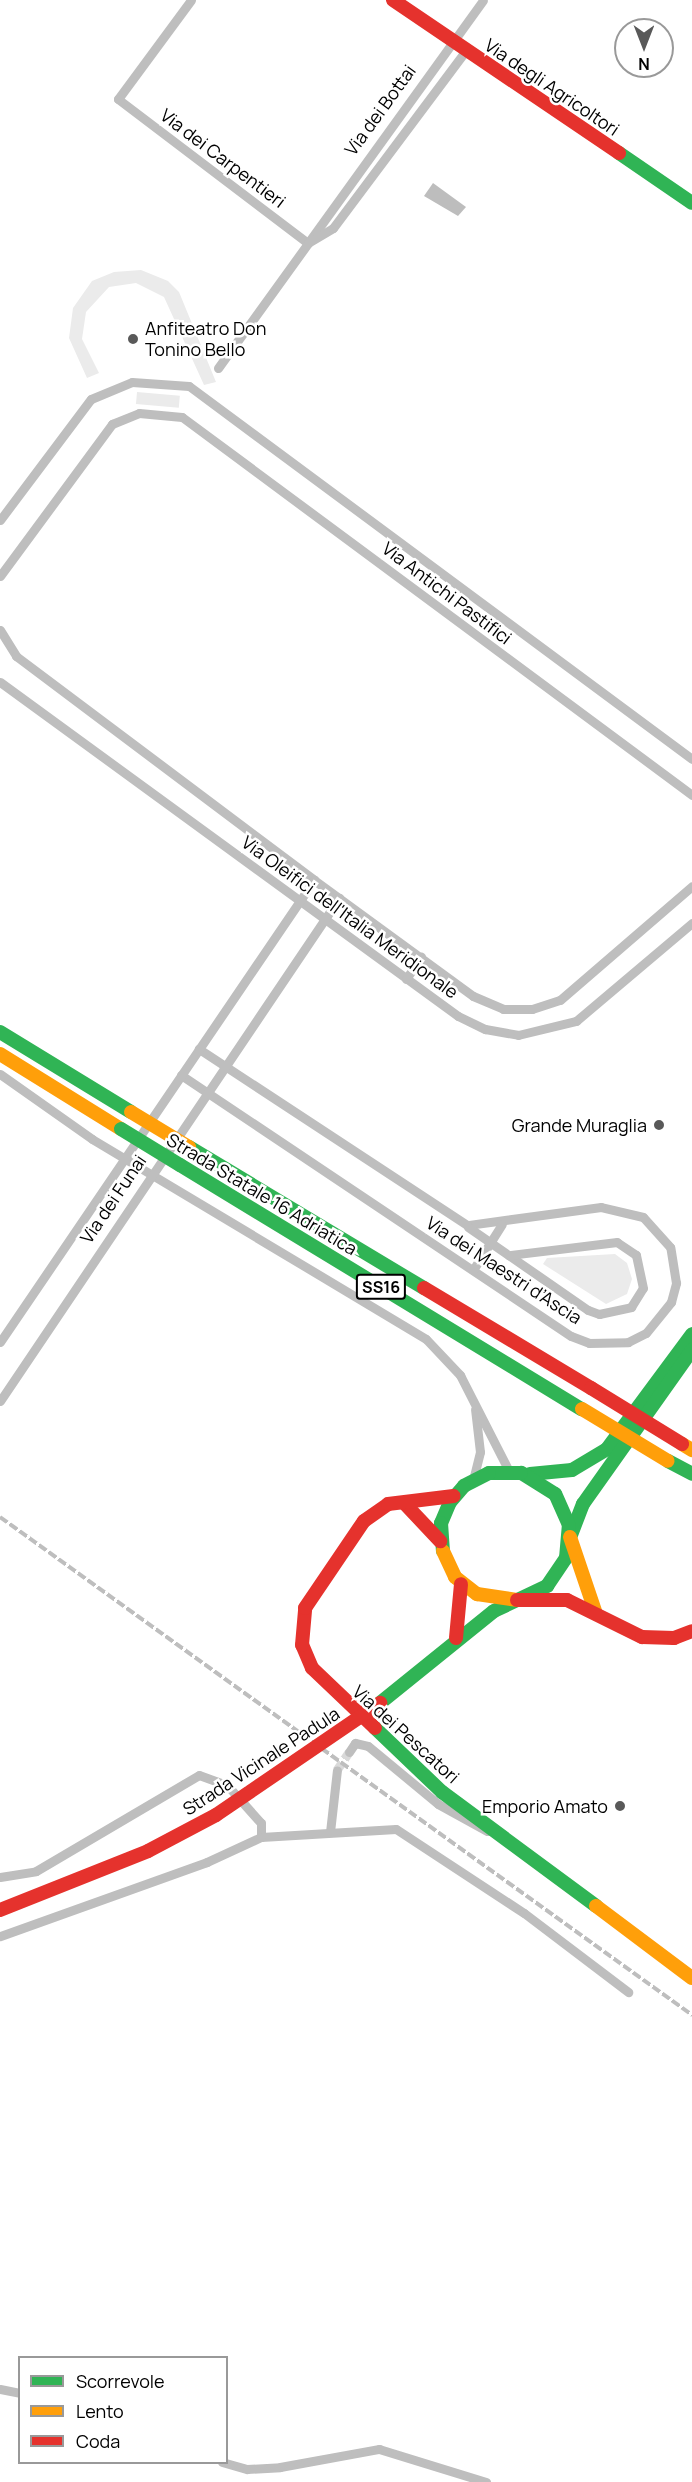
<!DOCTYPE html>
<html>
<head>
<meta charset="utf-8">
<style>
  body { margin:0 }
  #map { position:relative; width:692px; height:2482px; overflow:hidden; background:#fff; font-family:Manrope,sans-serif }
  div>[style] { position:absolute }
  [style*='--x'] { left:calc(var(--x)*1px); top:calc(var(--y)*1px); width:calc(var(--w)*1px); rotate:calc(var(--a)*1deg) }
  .green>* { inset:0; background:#ebebeb; transform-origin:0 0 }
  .water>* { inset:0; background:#bdbdbd }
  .street-tunnel>* { height:9px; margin-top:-4.5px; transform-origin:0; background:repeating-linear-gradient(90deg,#d9d9d9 0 9px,transparent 0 13.5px) }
  .street>* { height:9px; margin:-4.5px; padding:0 4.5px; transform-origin:4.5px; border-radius:4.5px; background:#bebebe }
  .fast>* { height:14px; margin:-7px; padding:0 7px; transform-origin:7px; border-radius:7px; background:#30b455 }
  .slow>* { height:14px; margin:-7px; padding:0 7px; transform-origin:7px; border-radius:7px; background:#ff9f0a }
  .jam>* { height:14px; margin:-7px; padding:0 7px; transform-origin:7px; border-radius:7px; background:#e5322d }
  .rail>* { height:4px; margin-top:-2px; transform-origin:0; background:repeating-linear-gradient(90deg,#bebebe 0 9px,transparent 0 12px) }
  .fast-bridge>* { height:14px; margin:-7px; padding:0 7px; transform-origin:7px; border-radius:7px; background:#30b455 }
  .slow-bridge>* { height:14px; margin:-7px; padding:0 7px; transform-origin:7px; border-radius:7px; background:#ff9f0a }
  .jam-bridge>* { height:14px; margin:-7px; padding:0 7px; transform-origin:7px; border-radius:7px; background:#e5322d }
  .dots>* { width:16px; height:16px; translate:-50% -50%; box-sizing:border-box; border:3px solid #fff; border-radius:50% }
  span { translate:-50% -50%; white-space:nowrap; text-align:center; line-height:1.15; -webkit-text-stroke:5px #fff; paint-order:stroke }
  .shield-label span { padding:2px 4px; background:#fff; border:2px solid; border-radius:4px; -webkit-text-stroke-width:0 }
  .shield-label { font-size:16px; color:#000; font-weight:700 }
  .street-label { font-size:18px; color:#000 }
  .poi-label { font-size:18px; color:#000 }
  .left { translate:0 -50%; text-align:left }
  .right { translate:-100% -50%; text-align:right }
  .legend { position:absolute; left:18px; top:2356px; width:210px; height:108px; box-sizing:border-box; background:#fff; border:2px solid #999; margin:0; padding:8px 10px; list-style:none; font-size:18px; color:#000 }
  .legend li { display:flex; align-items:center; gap:12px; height:30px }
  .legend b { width:30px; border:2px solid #999 }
  .north { position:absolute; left:614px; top:18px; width:60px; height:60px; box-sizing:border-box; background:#fff; border:2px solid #999; border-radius:50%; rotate:180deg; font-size:16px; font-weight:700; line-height:24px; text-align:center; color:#000 }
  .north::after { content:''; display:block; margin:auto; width:21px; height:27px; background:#595959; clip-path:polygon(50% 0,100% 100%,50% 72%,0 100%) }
</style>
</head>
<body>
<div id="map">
  <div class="green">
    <i style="clip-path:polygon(141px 270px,168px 281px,179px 292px,216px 382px,204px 385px,164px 297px,136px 283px,109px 287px,86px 312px,82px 339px,99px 373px,87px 378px,69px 338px,73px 308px,92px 281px,114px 272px)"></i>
    <i style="left:137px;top:392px;width:43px;height:12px;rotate:5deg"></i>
    <i style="clip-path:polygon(615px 1254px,627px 1263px,632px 1279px,627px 1294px,606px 1304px,543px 1264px,547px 1258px)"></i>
  </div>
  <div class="water">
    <i style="clip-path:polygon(433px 183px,466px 207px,458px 216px,424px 196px)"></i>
  </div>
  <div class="street-tunnel">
    <i style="--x:337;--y:1770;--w:22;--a:-56"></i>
  </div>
  <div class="street">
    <i style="--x:191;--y:0;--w:123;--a:126.4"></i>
    <i style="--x:118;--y:99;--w:238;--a:37.2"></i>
    <i style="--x:308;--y:243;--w:299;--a:-54.2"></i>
    <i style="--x:218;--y:368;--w:154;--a:-54.2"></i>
    <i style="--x:308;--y:243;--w:29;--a:-31"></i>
    <i style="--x:333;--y:228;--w:222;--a:-53.2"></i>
    <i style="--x:0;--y:520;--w:151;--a:-53.1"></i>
    <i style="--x:91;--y:399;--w:44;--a:-22.5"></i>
    <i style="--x:132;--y:382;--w:57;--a:4"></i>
    <i style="--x:189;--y:386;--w:626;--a:36.56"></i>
    <i style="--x:0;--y:576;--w:189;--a:-53.6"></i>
    <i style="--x:112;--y:424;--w:29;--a:-22"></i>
    <i style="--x:139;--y:413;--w:43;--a:5.3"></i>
    <i style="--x:182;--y:417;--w:635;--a:36.54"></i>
    <i style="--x:0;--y:630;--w:31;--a:58"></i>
    <i style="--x:16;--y:656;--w:373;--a:36.9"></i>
    <i style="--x:314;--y:880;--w:197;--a:36.1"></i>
    <i style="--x:473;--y:996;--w:33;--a:23"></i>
    <i style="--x:503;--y:1009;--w:29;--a:0"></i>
    <i style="--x:532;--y:1009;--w:29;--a:-18"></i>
    <i style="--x:560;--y:1000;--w:174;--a:-40.8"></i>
    <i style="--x:0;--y:682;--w:567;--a:36.1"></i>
    <i style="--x:458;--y:1016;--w:30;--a:26"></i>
    <i style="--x:485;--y:1029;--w:34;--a:10"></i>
    <i style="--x:518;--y:1035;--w:60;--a:-13.6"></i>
    <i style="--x:576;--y:1021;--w:152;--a:-40.2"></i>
    <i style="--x:406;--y:979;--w:27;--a:-56"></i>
    <i style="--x:0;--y:1074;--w:113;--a:35.2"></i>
    <i style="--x:92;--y:1139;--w:389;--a:30.9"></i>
    <i style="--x:426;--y:1339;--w:50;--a:46.6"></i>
    <i style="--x:460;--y:1375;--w:108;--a:63"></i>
    <i style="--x:181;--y:1075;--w:469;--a:33.8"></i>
    <i style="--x:571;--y:1336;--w:19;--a:21"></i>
    <i style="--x:589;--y:1343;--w:39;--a:-1"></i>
    <i style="--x:628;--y:1342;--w:20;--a:-27"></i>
    <i style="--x:646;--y:1333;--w:40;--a:-51"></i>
    <i style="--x:671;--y:1302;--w:20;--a:-75"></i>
    <i style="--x:676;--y:1283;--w:36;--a:-99"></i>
    <i style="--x:670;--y:1247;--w:40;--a:-132"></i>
    <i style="--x:643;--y:1217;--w:43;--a:-166.6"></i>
    <i style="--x:601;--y:1207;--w:135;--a:172.3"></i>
    <i style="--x:467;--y:1225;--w:321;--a:-146.7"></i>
    <i style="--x:468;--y:1227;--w:146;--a:34.7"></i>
    <i style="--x:588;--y:1310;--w:12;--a:20"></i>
    <i style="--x:599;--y:1314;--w:33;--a:-12"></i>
    <i style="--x:631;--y:1307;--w:22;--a:-58"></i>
    <i style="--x:643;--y:1288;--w:34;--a:-102"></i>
    <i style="--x:636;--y:1255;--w:23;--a:-146"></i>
    <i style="--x:617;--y:1242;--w:109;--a:173.1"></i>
    <i style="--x:473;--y:1270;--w:54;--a:-57.8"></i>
    <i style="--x:0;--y:1342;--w:559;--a:-55.8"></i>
    <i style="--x:0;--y:1401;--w:607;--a:-56.02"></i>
    <i style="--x:473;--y:1480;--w:29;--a:-76"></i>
    <i style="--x:480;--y:1452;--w:43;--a:-96.6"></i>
    <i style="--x:349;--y:1752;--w:11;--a:-56"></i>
    <i style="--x:355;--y:1743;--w:13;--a:13"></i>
    <i style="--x:368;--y:1746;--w:91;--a:39.6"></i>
    <i style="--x:438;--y:1804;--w:56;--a:28.9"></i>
    <i style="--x:330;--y:1832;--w:62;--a:-83.6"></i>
    <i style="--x:261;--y:1837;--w:135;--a:-3.4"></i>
    <i style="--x:396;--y:1829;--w:153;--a:33.3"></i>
    <i style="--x:524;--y:1913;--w:131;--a:37.2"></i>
    <i style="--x:0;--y:1877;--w:36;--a:-9"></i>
    <i style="--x:36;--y:1871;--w:189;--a:-30.5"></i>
    <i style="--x:199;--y:1775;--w:30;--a:20"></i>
    <i style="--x:227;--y:1785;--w:51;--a:48.2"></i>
    <i style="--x:261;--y:1823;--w:14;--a:90"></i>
    <i style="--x:261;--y:1837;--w:60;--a:155.2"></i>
    <i style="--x:207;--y:1862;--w:220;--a:160.3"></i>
    <i style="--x:0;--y:2389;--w:20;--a:11"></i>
    <i style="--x:222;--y:2462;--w:26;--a:16"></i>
    <i style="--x:247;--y:2469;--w:33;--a:-3"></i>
    <i style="--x:280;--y:2467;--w:101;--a:-10.3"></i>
    <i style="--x:379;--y:2449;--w:112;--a:17.1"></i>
  </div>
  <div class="fast">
    <i style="--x:619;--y:153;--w:88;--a:34.4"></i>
    <i style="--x:0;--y:1032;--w:153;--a:31.4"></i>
    <i style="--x:189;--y:1147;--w:274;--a:31"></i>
    <i style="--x:180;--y:1165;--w:470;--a:31.3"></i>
    <i style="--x:668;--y:1461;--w:27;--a:28"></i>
    <i style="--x:530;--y:1474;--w:42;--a:-5.4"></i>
    <i style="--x:572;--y:1470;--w:41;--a:-31"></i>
    <i style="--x:607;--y:1449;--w:143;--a:-53.5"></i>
    <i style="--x:571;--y:1535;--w:33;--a:-69"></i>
    <i style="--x:583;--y:1504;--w:189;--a:-54.7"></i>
    <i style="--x:380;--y:1703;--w:146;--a:-38.9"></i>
    <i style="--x:494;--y:1611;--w:59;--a:-25.3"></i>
    <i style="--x:547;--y:1586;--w:34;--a:-56"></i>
    <i style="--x:566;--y:1558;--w:33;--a:-85"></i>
    <i style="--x:569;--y:1525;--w:34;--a:-114"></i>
    <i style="--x:555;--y:1494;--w:40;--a:-148"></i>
    <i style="--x:521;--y:1473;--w:32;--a:180"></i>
    <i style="--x:489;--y:1473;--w:28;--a:153"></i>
    <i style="--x:464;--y:1486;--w:21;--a:131"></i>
    <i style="--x:450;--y:1502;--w:23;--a:113"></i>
    <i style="--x:441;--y:1523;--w:28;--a:86"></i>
    <i style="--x:375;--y:1728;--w:93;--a:43.7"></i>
    <i style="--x:442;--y:1792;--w:192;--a:36.5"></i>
  </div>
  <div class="slow">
    <i style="--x:0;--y:1054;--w:142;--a:31.8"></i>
    <i style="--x:682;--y:1444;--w:12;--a:31"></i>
    <i style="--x:570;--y:1537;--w:81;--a:71.3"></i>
    <i style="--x:443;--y:1551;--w:29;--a:65"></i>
    <i style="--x:455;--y:1577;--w:28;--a:38"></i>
    <i style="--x:477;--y:1594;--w:40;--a:8.5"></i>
    <i style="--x:596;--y:1906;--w:120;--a:36.9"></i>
  </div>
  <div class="jam">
    <i style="--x:393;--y:0;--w:273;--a:34.1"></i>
    <i style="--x:424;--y:1288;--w:195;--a:30.9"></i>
    <i style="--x:406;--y:1505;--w:50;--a:46.6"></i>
    <i style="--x:517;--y:1600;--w:50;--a:0"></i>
    <i style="--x:567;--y:1600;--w:84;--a:26.3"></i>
    <i style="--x:642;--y:1637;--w:32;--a:2"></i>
    <i style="--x:674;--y:1638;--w:19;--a:-21"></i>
    <i style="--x:456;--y:1638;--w:54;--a:-84.7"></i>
    <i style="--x:375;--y:1728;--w:87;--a:-136.4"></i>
    <i style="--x:312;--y:1668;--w:25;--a:-113"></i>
    <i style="--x:302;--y:1645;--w:37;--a:-85"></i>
    <i style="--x:305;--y:1608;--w:105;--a:-55.9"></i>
    <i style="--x:364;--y:1521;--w:29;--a:-35"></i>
    <i style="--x:388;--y:1504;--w:66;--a:-6.9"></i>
    <i style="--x:0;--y:1910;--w:159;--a:-21.7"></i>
  </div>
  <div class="rail">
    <i style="--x:0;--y:1517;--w:853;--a:35.74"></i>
  </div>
  <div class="fast-bridge">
    <i style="--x:121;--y:1129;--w:69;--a:31.4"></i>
  </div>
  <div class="slow-bridge">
    <i style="--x:131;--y:1112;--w:68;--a:31.1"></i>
    <i style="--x:582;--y:1409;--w:100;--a:31.2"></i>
  </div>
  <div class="jam-bridge">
    <i style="--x:591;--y:1388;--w:107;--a:31.6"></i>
    <i style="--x:148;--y:1851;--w:77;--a:-27.9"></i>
    <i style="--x:216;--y:1815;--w:199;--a:-34.3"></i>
  </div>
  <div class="dots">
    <i style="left:133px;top:339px;background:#595959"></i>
    <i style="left:659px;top:1125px;background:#595959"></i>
    <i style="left:620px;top:1806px;background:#595959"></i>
  </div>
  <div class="shield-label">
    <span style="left:381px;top:1287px">SS16</span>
  </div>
  <div class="street-label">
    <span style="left:552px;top:87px;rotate:34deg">Via degli Agricoltori</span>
    <span style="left:380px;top:110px;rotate:-54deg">Via dei Bottai</span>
    <span style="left:223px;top:158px;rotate:37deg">Via dei Carpentieri</span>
    <span style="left:447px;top:593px;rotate:37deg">Via Antichi Pastifici</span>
    <span style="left:350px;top:917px;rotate:36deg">Via Oleifici dell'Italia Meridionale</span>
    <span style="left:262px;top:1194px;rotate:31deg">Strada Statale 16 Adriatica</span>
    <span style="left:113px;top:1199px;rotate:-56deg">Via dei Funai</span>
    <span style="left:504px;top:1270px;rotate:33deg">Via dei Maestri d’Ascia</span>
    <span style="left:406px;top:1734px;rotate:42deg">Via dei Pescatori</span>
    <span style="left:261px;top:1761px;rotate:-33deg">Strada Vicinale Padula</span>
  </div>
  <div class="poi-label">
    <span class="left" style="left:145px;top:339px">Anfiteatro Don<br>Tonino Bello</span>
    <span class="right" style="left:647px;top:1125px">Grande Muraglia</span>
    <span class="right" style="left:608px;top:1806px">Emporio Amato</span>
  </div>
  <ul class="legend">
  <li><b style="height:8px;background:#30b455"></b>Scorrevole</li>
  <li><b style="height:8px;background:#ff9f0a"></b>Lento</li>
  <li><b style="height:8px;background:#e5322d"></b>Coda</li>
  </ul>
  <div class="north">N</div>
</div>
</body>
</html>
